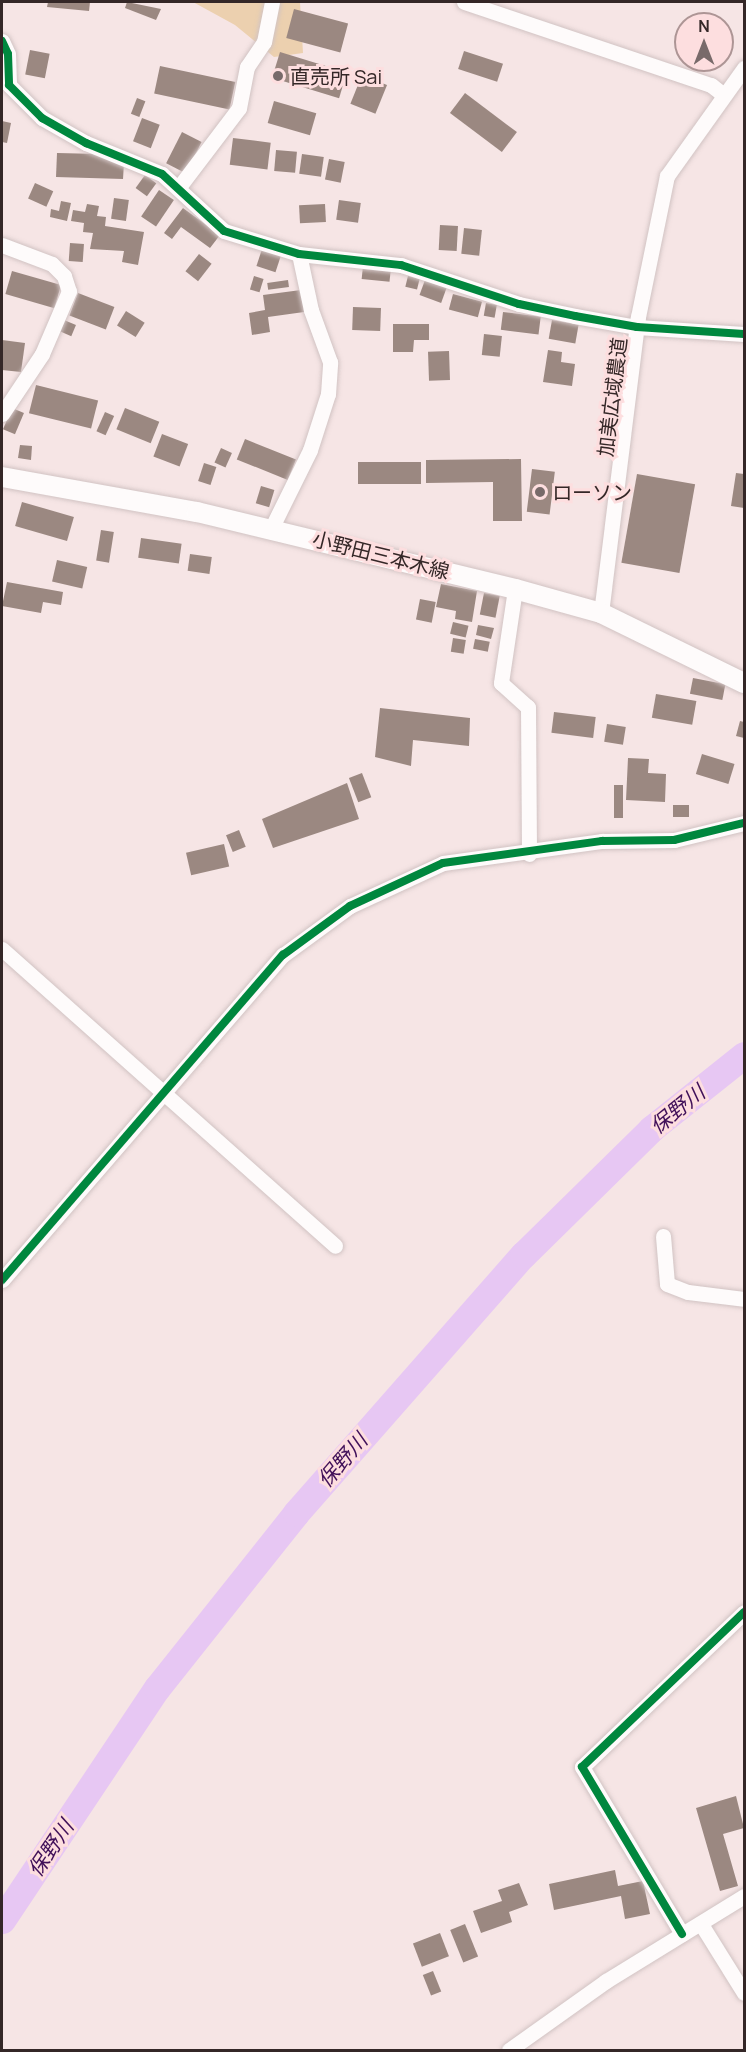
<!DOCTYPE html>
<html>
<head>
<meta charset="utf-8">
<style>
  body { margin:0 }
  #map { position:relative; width:746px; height:2052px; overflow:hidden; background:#f6e5e5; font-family:Manrope,"Noto Sans JP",sans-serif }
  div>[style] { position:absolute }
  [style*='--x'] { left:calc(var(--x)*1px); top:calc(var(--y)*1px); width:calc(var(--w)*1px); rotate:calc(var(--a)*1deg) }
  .green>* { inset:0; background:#ecd0af }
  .river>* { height:27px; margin:-13.5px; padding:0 13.5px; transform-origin:13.5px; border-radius:13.5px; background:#e7c7f3 }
  .building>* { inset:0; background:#9b8881; transform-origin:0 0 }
  .roads { filter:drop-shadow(0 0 2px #d1c3c3) drop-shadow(0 0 2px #d1c3c3) }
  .minor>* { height:15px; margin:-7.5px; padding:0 7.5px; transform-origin:7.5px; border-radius:7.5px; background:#fefbfb }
  .major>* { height:20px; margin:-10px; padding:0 10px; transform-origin:10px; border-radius:10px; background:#fefbfb }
  .cycleway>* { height:8px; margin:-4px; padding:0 4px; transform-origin:4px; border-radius:4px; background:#00873e }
  .dots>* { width:16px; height:16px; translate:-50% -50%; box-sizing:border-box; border:3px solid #fddedf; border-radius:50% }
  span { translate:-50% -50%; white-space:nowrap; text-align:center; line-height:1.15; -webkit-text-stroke:6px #fddedf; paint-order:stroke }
  .poi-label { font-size:20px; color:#342727 }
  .left { translate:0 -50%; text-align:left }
  .street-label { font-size:20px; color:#342727 }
  .water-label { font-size:21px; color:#411059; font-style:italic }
  .frame { position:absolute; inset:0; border:3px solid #342727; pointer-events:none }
  .north { position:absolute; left:674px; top:12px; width:60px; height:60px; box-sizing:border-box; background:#fddedf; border:2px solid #ad9595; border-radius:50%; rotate:0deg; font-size:16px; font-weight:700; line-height:24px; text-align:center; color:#342727 }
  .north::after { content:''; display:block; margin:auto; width:21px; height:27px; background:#786a6a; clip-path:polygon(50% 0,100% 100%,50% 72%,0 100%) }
</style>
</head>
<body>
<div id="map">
  <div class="green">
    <i style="clip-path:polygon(193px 2px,300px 2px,303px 53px,274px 57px,235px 25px)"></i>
  </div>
  <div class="river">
    <i style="--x:2;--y:1920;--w:279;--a:-56.3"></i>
    <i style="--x:157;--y:1688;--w:223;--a:-51.5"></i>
    <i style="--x:296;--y:1513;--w:344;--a:-48.7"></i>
    <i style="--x:523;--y:1255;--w:180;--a:-44.5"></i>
    <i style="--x:651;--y:1129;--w:119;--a:-38.5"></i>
  </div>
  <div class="building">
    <i style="clip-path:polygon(48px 2px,90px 2px,89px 11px,47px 7px)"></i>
    <i style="clip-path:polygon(127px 2px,161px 9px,156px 20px,125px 8px)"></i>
    <i style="left:294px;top:9px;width:56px;height:30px;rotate:15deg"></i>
    <i style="left:30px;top:50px;width:20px;height:25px;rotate:11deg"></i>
    <i style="left:464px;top:51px;width:41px;height:19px;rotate:18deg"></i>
    <i style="left:280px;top:52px;width:70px;height:27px;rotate:17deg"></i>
    <i style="left:160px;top:66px;width:77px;height:28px;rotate:12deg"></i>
    <i style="left:362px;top:75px;width:27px;height:31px;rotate:22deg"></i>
    <i style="left:465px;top:93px;width:65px;height:25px;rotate:37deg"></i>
    <i style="left:137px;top:98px;width:9px;height:17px;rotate:21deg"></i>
    <i style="left:274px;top:101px;width:44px;height:23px;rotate:16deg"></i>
    <i style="left:142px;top:118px;width:19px;height:25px;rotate:21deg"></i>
    <i style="clip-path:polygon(2px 121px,11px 123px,7px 143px,2px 142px)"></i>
    <i style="left:182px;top:132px;width:22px;height:35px;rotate:27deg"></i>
    <i style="left:233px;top:138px;width:38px;height:27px;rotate:7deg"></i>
    <i style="left:276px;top:150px;width:21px;height:21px;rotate:5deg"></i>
    <i style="clip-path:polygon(57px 153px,100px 154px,124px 163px,123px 179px,56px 177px)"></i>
    <i style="left:302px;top:154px;width:22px;height:20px;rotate:8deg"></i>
    <i style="left:329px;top:159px;width:16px;height:21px;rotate:11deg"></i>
    <i style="left:145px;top:175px;width:14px;height:16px;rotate:36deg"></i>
    <i style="left:35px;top:183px;width:20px;height:17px;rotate:24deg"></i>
    <i style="left:159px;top:190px;width:18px;height:32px;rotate:34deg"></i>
    <i style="left:114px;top:198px;width:15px;height:21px;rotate:8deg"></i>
    <i style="left:339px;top:200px;width:22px;height:20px;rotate:8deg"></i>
    <i style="clip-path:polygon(61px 201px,71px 203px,67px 221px,50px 217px,51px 209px,59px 211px)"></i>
    <i style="clip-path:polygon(87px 204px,99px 206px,97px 216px,106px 217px,105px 226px,144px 232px,138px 265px,122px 262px,124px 251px,90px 249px,93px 233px,83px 232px,84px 223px,71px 221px,73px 210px,85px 212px)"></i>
    <i style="left:325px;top:204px;width:18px;height:26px;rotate:87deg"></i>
    <i style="clip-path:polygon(183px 208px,220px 235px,210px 248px,181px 227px,172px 239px,164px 233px)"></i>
    <i style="left:440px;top:225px;width:18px;height:25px;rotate:3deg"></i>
    <i style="left:464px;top:228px;width:18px;height:26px;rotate:6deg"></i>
    <i style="left:70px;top:243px;width:14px;height:18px;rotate:4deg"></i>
    <i style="left:262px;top:249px;width:20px;height:18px;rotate:18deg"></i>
    <i style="left:199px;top:254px;width:16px;height:22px;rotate:38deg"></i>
    <i style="left:363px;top:266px;width:28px;height:13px;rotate:6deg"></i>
    <i style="left:12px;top:271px;width:51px;height:24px;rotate:16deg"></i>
    <i style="left:254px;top:276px;width:10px;height:14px;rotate:17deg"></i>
    <i style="left:408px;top:276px;width:12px;height:11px;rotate:14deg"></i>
    <i style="left:288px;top:280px;width:7px;height:21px;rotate:82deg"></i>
    <i style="left:425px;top:280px;width:23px;height:16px;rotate:20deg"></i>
    <i style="clip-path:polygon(301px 290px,304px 312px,268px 317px,270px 332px,252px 335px,249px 313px,265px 310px,263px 295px)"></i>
    <i style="left:78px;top:293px;width:39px;height:24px;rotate:21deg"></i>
    <i style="left:453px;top:294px;width:30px;height:16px;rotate:15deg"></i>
    <i style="left:486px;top:303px;width:11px;height:13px;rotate:10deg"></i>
    <i style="left:353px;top:307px;width:28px;height:23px;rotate:2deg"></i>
    <i style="left:126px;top:311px;width:22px;height:17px;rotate:32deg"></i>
    <i style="left:503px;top:312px;width:38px;height:18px;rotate:7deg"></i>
    <i style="left:64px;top:320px;width:13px;height:12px;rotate:23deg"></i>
    <i style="left:552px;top:320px;width:27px;height:19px;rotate:10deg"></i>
    <i style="clip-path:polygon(393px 324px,429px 324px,429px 340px,414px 340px,413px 352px,393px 352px)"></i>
    <i style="left:484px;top:334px;width:18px;height:21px;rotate:6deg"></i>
    <i style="clip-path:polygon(2px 340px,25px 343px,21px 372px,2px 370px)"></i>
    <i style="clip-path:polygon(548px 350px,562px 352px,561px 362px,575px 364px,572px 386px,543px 382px)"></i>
    <i style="left:449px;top:351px;width:29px;height:21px;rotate:88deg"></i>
    <i style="left:36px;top:385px;width:64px;height:29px;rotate:14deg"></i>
    <i style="left:12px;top:408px;width:13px;height:23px;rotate:23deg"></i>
    <i style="left:125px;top:408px;width:37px;height:23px;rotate:22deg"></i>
    <i style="left:105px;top:412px;width:10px;height:21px;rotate:24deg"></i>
    <i style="left:162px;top:434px;width:28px;height:24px;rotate:21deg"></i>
    <i style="left:245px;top:439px;width:55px;height:22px;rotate:22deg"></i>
    <i style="clip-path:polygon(20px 445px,32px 446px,31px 460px,18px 458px)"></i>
    <i style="left:221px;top:448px;width:12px;height:16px;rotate:24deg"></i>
    <i style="clip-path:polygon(521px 459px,522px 521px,493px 521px,493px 482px,426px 483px,426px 460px)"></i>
    <i style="left:421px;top:462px;width:22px;height:63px;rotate:90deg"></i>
    <i style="left:204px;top:463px;width:13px;height:19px;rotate:18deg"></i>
    <i style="left:532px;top:469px;width:23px;height:43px;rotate:7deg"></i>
    <i style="clip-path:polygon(736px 473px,744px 474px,744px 508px,731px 506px)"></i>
    <i style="left:637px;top:474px;width:59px;height:90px;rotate:10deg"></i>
    <i style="left:261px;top:486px;width:14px;height:18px;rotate:17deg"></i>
    <i style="left:22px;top:502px;width:54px;height:25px;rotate:16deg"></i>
    <i style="left:101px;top:530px;width:13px;height:31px;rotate:9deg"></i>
    <i style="left:141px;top:538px;width:41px;height:20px;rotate:8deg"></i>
    <i style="left:190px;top:554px;width:22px;height:17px;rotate:8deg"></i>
    <i style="left:57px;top:560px;width:31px;height:22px;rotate:13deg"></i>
    <i style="clip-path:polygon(7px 582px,63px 592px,61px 605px,43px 602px,41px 613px,2px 606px)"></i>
    <i style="clip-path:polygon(441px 584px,477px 591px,472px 622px,455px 619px,456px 611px,436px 607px)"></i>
    <i style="left:484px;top:593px;width:16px;height:22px;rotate:11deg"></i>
    <i style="left:420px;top:599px;width:16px;height:21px;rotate:11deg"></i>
    <i style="left:453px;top:622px;width:16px;height:12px;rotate:14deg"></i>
    <i style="clip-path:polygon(478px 625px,494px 628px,491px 639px,476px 635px)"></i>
    <i style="left:453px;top:638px;width:13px;height:14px;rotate:9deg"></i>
    <i style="left:475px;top:639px;width:15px;height:10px;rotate:11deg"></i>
    <i style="left:693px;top:678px;width:33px;height:16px;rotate:11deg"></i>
    <i style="left:656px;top:694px;width:41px;height:24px;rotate:10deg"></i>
    <i style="clip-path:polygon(380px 708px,470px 718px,469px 746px,413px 740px,411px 766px,375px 757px)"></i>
    <i style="left:554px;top:712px;width:42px;height:21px;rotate:7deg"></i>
    <i style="clip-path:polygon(740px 721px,744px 722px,744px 738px,736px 736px)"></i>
    <i style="left:607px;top:724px;width:19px;height:18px;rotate:9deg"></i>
    <i style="left:702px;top:754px;width:34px;height:21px;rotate:17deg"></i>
    <i style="clip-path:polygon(628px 758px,649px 759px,648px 773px,666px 774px,665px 802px,626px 800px)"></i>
    <i style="left:362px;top:773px;width:26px;height:14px;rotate:69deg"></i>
    <i style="clip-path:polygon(347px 783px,359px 819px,273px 848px,262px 819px)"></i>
    <i style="left:614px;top:785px;width:9px;height:33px"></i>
    <i style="left:673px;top:805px;width:16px;height:12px"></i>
    <i style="left:239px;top:830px;width:18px;height:14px;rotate:68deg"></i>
    <i style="left:224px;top:844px;width:23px;height:39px;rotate:77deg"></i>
    <i style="clip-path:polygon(736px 1796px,744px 1828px,723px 1834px,738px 1886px,720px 1891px,696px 1808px)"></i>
    <i style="clip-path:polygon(615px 1870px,618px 1886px,643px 1881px,650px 1914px,625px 1919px,621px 1896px,554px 1910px,549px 1884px)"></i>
    <i style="clip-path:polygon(519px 1883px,528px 1905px,509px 1912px,512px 1922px,481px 1933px,473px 1911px,502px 1901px,498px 1890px)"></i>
    <i style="left:465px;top:1924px;width:35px;height:16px;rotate:68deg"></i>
    <i style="left:440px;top:1933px;width:25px;height:29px;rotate:69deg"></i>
    <i style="left:433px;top:1971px;width:22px;height:11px;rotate:68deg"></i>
  </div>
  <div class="roads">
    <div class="minor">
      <i style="--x:464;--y:2;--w:261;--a:18.6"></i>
      <i style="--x:711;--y:85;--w:16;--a:38"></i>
      <i style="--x:2;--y:41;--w:14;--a:65"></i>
      <i style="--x:8;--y:54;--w:31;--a:88"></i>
      <i style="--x:9;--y:85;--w:47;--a:45"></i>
      <i style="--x:42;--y:118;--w:51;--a:29.6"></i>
      <i style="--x:86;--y:143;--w:82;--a:22.2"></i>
      <i style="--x:162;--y:174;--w:84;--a:42.6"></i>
      <i style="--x:224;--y:231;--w:78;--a:17"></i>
      <i style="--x:299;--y:254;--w:103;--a:6.2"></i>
      <i style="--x:401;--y:265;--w:124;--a:18.3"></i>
      <i style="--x:519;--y:304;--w:57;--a:12.1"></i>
      <i style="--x:575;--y:316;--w:63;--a:10.1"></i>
      <i style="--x:637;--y:327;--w:107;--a:3.7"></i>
      <i style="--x:179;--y:187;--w:99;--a:-52.8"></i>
      <i style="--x:239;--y:108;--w:42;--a:-79"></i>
      <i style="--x:247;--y:67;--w:30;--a:-56"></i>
      <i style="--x:264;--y:42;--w:41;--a:-78.7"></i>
      <i style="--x:2;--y:245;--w:53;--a:20.8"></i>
      <i style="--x:52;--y:264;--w:17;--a:45"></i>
      <i style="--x:64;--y:276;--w:16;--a:72"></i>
      <i style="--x:69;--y:291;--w:69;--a:113.2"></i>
      <i style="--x:42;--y:354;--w:72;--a:123.7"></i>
      <i style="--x:271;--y:529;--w:88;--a:-63.7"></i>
      <i style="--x:310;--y:450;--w:59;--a:-72.2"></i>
      <i style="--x:328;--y:394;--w:32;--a:-86"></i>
      <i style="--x:330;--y:362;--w:55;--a:-110.1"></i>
      <i style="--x:311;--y:310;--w:57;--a:-102.1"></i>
      <i style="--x:515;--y:589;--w:95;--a:98.5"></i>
      <i style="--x:501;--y:683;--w:36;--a:42"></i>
      <i style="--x:528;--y:707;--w:147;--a:89.6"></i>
      <i style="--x:601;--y:613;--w:298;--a:-82.9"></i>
      <i style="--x:638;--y:317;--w:144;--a:-78.4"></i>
      <i style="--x:667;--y:176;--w:133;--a:-54.5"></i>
      <i style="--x:2;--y:949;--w:446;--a:41.7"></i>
      <i style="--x:663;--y:1236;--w:48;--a:85.2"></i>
      <i style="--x:667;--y:1284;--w:22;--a:21"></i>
      <i style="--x:688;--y:1292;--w:56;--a:7.1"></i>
      <i style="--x:2;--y:1280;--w:430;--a:-49.2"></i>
      <i style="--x:283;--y:955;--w:83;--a:-36.2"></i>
      <i style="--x:350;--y:906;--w:102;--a:-24.8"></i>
      <i style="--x:443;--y:863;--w:161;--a:-7.9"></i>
      <i style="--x:602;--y:841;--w:72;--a:-0.8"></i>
      <i style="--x:674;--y:840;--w:72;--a:-13.7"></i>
      <i style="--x:701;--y:1924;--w:81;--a:58.1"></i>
      <i style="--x:682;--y:1934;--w:195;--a:-120.9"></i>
      <i style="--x:582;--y:1767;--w:224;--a:-43.7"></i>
      <i style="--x:509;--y:2050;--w:119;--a:-35.4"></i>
      <i style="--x:606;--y:1981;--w:162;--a:-31.6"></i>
    </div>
    <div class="major">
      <i style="--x:2;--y:477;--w:198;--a:10.2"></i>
      <i style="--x:197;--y:512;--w:327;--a:13.6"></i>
      <i style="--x:515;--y:589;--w:89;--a:15.6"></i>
      <i style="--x:601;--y:613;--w:159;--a:26.1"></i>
    </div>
  </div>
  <div class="cycleway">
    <i style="--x:2;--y:41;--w:14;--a:65"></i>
    <i style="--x:8;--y:54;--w:31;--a:88"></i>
    <i style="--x:9;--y:85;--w:47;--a:45"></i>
    <i style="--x:42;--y:118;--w:51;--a:29.6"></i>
    <i style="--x:86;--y:143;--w:82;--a:22.2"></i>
    <i style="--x:162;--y:174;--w:84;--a:42.6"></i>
    <i style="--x:224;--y:231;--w:78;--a:17"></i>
    <i style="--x:299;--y:254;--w:103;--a:6.2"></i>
    <i style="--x:401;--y:265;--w:124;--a:18.3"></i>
    <i style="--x:519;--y:304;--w:57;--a:12.1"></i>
    <i style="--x:575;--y:316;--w:63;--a:10.1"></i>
    <i style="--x:637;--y:327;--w:107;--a:3.7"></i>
    <i style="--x:2;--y:1280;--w:430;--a:-49.2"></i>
    <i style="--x:283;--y:955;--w:83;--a:-36.2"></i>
    <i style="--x:350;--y:906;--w:102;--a:-24.8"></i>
    <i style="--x:443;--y:863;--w:161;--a:-7.9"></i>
    <i style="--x:602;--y:841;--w:72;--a:-0.8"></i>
    <i style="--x:674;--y:840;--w:72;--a:-13.7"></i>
    <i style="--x:682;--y:1934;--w:195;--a:-120.9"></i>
    <i style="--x:582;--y:1767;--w:224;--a:-43.7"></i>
  </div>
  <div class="dots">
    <i style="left:278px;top:76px;background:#786a6a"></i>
    <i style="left:540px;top:492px;background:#786a6a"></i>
  </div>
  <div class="poi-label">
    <span class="left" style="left:290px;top:76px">直売所 Sai</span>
    <span class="left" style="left:552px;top:492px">ローソン</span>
  </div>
  <div class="street-label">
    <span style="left:612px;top:397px;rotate:-83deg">加美広域農道</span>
    <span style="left:381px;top:555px;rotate:14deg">小野田三本木線</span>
  </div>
  <div class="water-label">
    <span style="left:677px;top:1109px;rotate:-39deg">保野川</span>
    <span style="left:342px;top:1460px;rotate:-49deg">保野川</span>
    <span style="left:50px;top:1848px;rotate:-56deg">保野川</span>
  </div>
  <div class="frame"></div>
  <div class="north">N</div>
</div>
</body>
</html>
